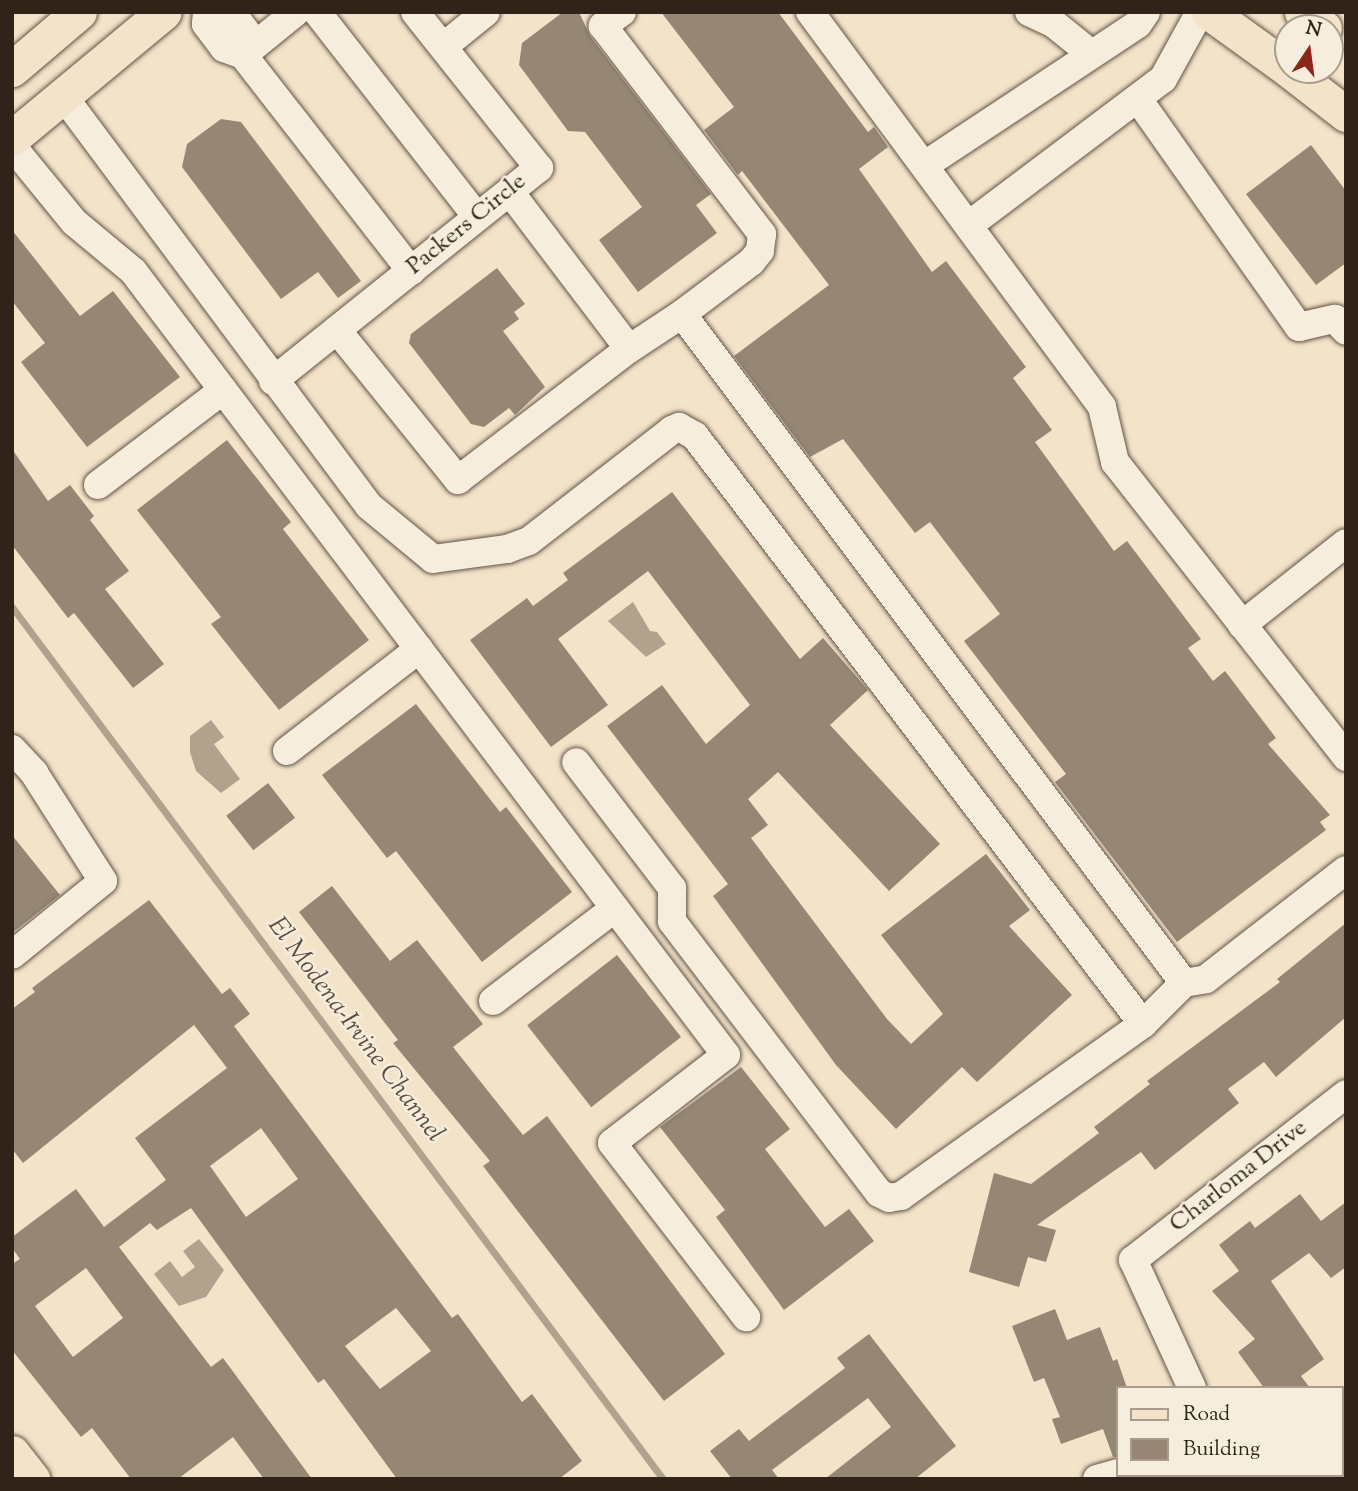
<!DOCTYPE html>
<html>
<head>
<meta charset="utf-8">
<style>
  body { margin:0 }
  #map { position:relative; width:1358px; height:1491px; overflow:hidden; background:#f3e3c9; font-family:"Sorts Mill Goudy",serif }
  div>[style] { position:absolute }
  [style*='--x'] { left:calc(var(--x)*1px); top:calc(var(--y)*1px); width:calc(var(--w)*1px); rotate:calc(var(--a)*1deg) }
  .water>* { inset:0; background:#b1a28e }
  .stream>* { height:7px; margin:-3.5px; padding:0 3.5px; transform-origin:3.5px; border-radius:3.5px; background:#b1a28e }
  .building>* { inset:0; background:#968775; transform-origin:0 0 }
  .roads { filter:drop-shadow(0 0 2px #625346) drop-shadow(0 0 2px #625346) }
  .minor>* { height:28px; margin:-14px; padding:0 14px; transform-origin:14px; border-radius:14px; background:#f7eddc }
  .major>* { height:35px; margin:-17.5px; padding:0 17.5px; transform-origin:17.5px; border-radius:17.5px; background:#f3e3c9 }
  span { translate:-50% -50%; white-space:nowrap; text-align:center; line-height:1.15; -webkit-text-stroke:5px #f7eddc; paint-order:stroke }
  .street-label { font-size:24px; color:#32231a }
  .water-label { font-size:26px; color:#5e4f43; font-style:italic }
  .frame { position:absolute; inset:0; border:14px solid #32231a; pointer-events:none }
  .legend { position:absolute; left:1116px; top:1386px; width:228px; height:91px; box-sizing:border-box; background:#f7eddc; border:2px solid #a89c8e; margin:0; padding:9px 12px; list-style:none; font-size:21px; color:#32231a }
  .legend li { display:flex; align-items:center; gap:14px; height:35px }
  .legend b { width:35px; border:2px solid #a89c8e }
  .north { position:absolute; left:1274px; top:14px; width:70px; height:70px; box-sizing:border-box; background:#f7eddc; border:2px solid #a89c8e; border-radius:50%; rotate:13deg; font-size:19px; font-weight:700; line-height:28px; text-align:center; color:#32231a }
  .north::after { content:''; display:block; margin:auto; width:24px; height:32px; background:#8f2418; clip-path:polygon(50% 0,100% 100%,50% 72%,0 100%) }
</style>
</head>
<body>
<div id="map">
  <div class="water">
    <i style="clip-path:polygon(633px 602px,650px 631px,657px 632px,666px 644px,646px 657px,608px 621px)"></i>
    <i style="clip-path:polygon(211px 720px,224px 737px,214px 744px,240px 779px,221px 793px,196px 771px,190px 752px,190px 736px)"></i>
    <i style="clip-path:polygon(199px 1239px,224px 1270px,206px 1297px,179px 1306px,154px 1274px,170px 1261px,182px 1277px,195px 1267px,183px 1251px)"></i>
  </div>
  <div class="stream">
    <i style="--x:12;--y:607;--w:1088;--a:53.26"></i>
  </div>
  <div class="building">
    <i style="clip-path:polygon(563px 12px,579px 12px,590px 36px,711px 194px,696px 205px,717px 233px,638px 292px,599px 240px,642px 207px,585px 132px,568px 131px,519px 65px,522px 43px)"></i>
    <i style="clip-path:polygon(661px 12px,778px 12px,868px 132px,874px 127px,888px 147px,859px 169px,932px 272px,946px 261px,1026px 367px,1013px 378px,1052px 430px,1035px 442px,1114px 551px,1127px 541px,1201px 639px,1188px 648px,1213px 681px,1225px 671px,1276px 738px,1268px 744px,1330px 815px,1320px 822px,1326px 830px,1177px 942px,1055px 782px,1066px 774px,964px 641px,1000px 614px,930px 522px,915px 533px,843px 439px,810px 457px,734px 356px,829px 285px,742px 171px,738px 175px,704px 130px,734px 107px)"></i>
    <i style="clip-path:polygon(221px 119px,241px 122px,361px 281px,338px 298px,318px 272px,281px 299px,182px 167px,187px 144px)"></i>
    <i style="clip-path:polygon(1311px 145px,1346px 191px,1346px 263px,1316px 285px,1246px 194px)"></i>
    <i style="clip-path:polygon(12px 230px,80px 316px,113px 291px,180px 377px,87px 447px,21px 362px,45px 343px,12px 301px)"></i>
    <i style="clip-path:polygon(497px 268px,525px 304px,514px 312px,519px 319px,503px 331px,545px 387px,515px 415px,509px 408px,484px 427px,471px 424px,409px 343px,411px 334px)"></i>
    <i style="clip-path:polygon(227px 440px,291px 522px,283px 529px,369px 640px,279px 710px,211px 624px,221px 617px,137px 510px)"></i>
    <i style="clip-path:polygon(12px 449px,48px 501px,70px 485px,94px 516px,90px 520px,129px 571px,105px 589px,164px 664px,133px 688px,74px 613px,68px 618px,12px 545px)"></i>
    <i style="clip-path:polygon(672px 492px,800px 659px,823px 638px,868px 690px,830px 725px,940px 844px,889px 891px,778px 772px,748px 799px,768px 825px,751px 838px,887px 1019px,911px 1044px,943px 1014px,881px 935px,986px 854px,1030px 910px,1009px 926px,1072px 995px,977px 1082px,962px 1067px,896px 1129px,836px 1065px,713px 896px,728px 884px,607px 726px,662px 685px,706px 744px,750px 705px,648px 571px,558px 639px,608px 705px,551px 747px,470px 640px,527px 598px,533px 606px,568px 580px,563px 573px)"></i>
    <i style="clip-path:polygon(416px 704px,500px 812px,506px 807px,572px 892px,482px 962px,396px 851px,387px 858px,322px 775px)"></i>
    <i style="left:268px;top:783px;width:44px;height:53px;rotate:52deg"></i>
    <i style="clip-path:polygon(12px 835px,60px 895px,12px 933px)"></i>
    <i style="clip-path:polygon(332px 886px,390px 961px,417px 940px,483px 1024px,453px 1047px,523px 1135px,547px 1116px,725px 1354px,664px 1401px,483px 1166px,490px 1161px,393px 1043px,398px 1040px,299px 912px)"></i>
    <i style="clip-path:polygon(evenodd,149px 900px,222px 994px,230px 988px,250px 1014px,234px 1026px,452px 1318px,458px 1314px,522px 1402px,532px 1394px,582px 1461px,559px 1479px,397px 1479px,324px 1379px,318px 1383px,191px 1208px,157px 1230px,150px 1223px,119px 1247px,211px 1367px,223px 1358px,312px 1479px,264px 1479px,233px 1437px,178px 1479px,131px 1479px,92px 1428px,81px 1437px,12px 1350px,12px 1264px,20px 1259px,12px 1248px,12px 1237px,76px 1189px,104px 1227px,166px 1180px,135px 1138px,227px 1068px,194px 1025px,23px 1163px,12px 1149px,12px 1009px,35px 992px,32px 988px,149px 900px,261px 1128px,298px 1179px,246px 1217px,210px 1166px,261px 1128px,149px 900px,86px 1268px,123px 1318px,73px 1357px,35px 1306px,86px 1268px,149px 900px,396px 1308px,431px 1351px,380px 1389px,345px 1346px,396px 1308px)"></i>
    <i style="clip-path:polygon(1346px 923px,1346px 1017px,1276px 1077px,1264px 1062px,1228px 1089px,1239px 1103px,1155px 1170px,1141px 1152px,1037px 1225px,1056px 1230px,1046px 1262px,1028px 1257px,1019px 1287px,969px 1272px,994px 1173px,1031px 1184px,1099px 1133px,1094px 1127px,1150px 1084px,1147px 1081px,1280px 982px,1277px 979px)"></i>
    <i style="left:617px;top:955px;width:104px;height:114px;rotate:52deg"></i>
    <i style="clip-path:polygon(741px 1067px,790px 1129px,765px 1149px,825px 1227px,849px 1209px,874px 1241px,784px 1310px,716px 1217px,725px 1210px,660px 1127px)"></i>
    <i style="clip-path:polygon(1300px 1194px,1321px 1221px,1346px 1202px,1346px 1267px,1331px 1278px,1309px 1253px,1271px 1281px,1324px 1359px,1301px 1376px,1310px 1388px,1264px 1388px,1238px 1352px,1255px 1339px,1212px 1291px,1239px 1271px,1219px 1245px,1250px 1221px,1255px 1228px)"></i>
    <i style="clip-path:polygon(1055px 1309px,1067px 1340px,1100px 1327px,1113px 1361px,1117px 1359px,1127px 1388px,1118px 1388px,1118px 1457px,1113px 1457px,1103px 1429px,1061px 1444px,1052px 1419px,1060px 1417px,1044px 1378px,1034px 1382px,1012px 1326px)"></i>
    <i style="clip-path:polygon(869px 1334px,956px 1446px,915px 1479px,825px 1479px,891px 1427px,868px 1398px,772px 1470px,779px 1479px,732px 1479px,710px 1451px,739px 1429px,749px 1441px,845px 1368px,837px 1358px)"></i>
  </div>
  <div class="roads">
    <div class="minor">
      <i style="--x:207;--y:12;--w:12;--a:95"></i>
      <i style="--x:206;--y:24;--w:30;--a:53"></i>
      <i style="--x:224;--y:48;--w:20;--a:20"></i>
      <i style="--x:243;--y:55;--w:22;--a:-80"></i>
      <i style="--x:247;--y:33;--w:26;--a:-127"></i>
      <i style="--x:296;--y:12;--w:68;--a:140.9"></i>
      <i style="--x:243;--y:55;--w:274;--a:52.1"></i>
      <i style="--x:317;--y:12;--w:260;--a:52"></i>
      <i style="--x:622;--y:12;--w:24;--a:144"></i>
      <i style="--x:603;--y:26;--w:262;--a:52.6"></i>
      <i style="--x:762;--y:234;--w:17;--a:97"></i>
      <i style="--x:760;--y:251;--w:14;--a:129"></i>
      <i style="--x:751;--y:262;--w:86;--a:143"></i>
      <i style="--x:682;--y:314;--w:836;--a:53.12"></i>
      <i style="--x:810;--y:12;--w:491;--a:53.5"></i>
      <i style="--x:1102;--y:407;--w:57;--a:76.7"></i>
      <i style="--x:1115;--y:462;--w:375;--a:51.9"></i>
      <i style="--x:1029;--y:12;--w:26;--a:25"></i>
      <i style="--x:1053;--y:23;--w:46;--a:38.9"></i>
      <i style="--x:443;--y:47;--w:55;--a:-39.1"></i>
      <i style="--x:64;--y:97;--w:510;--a:53.29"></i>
      <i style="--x:369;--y:506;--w:83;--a:39.6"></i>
      <i style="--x:433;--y:559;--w:75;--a:-7.7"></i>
      <i style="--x:507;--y:549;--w:23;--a:-20"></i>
      <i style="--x:529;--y:541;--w:181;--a:-37.8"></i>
      <i style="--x:672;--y:430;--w:8;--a:-23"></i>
      <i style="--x:679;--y:427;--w:18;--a:29"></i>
      <i style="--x:695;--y:436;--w:739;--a:52.7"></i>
      <i style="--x:1143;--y:1024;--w:297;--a:144.6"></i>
      <i style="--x:901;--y:1196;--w:12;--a:171"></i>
      <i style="--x:889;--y:1198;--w:11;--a:-153"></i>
      <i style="--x:879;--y:1193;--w:342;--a:-127.3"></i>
      <i style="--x:672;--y:921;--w:33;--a:-90"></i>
      <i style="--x:672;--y:888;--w:158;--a:-127.3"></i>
      <i style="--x:1138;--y:99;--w:279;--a:54.8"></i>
      <i style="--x:1299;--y:327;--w:37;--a:-13"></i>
      <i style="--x:1335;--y:319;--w:16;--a:47"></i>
      <i style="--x:12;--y:146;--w:98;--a:50.8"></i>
      <i style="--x:74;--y:222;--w:77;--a:39.7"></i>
      <i style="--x:133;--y:271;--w:983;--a:52.9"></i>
      <i style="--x:726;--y:1055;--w:144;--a:142.3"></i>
      <i style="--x:612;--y:1143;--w:220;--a:52.4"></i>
      <i style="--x:925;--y:165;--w:255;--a:-33.5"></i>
      <i style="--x:1138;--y:24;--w:14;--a:-56"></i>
      <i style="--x:510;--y:192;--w:197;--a:52.8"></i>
      <i style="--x:629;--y:349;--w:64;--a:-33.4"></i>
      <i style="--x:969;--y:225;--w:243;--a:-37"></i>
      <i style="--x:1163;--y:79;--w:77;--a:-61.1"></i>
      <i style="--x:337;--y:330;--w:193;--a:51.1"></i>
      <i style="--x:458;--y:480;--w:215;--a:-37.5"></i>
      <i style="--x:273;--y:381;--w:341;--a:-38.7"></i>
      <i style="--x:539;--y:168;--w:199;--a:-128.5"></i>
      <i style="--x:98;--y:485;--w:157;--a:-37.2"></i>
      <i style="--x:1242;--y:625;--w:132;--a:-38.3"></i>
      <i style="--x:12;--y:749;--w:33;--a:47"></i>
      <i style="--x:34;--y:773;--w:128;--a:57.4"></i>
      <i style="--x:103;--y:881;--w:117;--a:140.9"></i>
      <i style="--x:287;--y:751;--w:167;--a:-37.7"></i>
      <i style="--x:493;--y:1001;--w:153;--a:-37.3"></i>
      <i style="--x:1143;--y:1024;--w:58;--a:-45"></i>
      <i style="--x:1184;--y:983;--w:22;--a:-10"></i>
      <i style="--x:1206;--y:979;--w:177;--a:-37.9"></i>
      <i style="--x:1192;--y:1388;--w:141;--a:-114.7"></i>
      <i style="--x:1133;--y:1260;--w:270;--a:-37.9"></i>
      <i style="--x:1222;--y:1475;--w:4;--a:76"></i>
      <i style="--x:1097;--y:1479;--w:22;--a:-16"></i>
    </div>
    <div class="major">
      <i style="--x:1209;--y:12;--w:97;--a:35.8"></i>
      <i style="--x:1302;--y:12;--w:27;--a:36"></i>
      <i style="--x:12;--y:69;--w:88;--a:-40.4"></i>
      <i style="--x:1289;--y:70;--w:72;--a:37.7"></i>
      <i style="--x:12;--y:138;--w:197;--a:-39.7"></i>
      <i style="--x:12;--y:1453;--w:33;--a:52"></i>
    </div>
  </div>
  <div class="street-label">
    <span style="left:467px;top:225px;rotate:-39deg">Packers Circle</span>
    <span style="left:1239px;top:1177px;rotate:-38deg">Charloma Drive</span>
  </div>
  <div class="water-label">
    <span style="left:355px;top:1030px;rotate:53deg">El Modena-Irvine Channel</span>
  </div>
  <div class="frame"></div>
  <ul class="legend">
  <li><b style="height:9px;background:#f3e3c9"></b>Road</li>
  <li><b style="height:19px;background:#968775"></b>Building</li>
  </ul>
  <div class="north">N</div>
</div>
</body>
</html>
